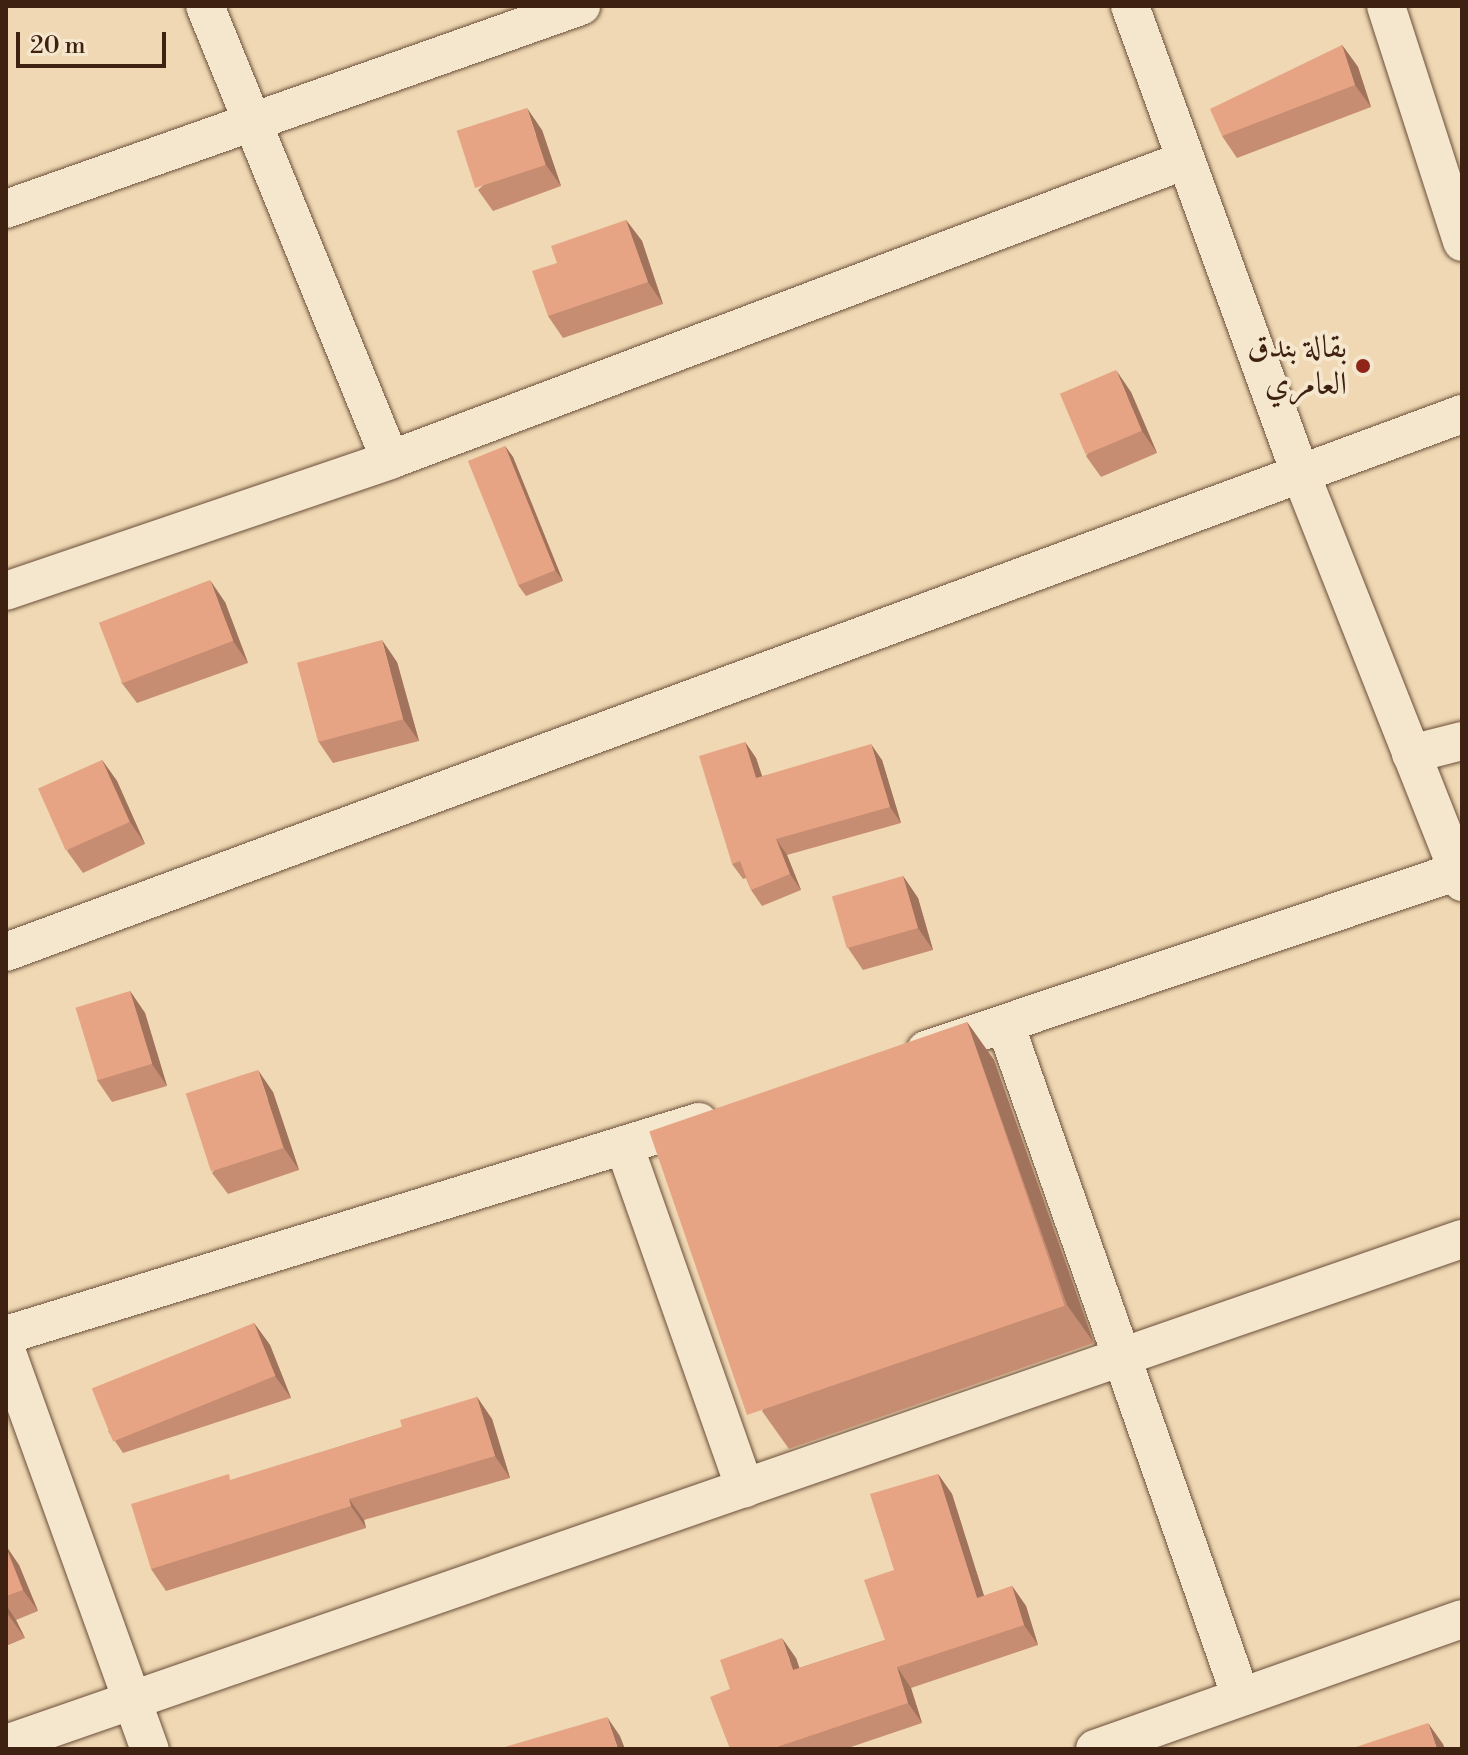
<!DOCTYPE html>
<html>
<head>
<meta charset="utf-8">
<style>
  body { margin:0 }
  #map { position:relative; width:1468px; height:1755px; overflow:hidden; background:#efd8b3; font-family:"Libre Bodoni",Amiri,serif }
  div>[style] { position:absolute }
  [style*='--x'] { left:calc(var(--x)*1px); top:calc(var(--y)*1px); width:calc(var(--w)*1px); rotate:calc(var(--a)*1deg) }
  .roads { filter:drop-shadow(0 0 2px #6b4f3a) drop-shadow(0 0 2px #6b4f3a) }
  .minor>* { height:38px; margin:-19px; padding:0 19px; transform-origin:19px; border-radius:19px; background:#f5e6ce }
  .wall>* { inset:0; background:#c68d72 }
  .shaded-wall>* { inset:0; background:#a1735c }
  .building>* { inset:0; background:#e6a484; transform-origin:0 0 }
  .dots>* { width:22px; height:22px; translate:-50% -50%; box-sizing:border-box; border:4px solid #f5e6ce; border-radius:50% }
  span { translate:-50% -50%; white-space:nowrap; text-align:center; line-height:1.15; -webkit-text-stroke:8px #f5e6ce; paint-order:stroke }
  .poi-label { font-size:32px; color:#3f2112 }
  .right { translate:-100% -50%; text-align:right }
  .frame { position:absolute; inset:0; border:8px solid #3f2112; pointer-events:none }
  .scale { position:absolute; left:16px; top:32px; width:150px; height:36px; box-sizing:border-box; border:4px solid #3f2112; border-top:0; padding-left:10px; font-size:24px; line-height:28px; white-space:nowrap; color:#3f2112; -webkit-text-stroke:6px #f5e6ce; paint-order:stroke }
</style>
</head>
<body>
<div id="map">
  <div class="roads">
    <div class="minor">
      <i style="--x:205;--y:6;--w:490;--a:67.8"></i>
      <i style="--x:1130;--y:6;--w:496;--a:70"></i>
      <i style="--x:1300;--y:472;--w:441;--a:68.4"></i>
      <i style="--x:1386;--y:6;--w:248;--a:72.1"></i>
      <i style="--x:6;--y:209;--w:610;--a:-19.45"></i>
      <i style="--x:6;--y:591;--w:406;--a:-18.8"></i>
      <i style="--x:390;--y:460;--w:847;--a:-20.66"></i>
      <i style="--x:1411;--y:754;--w:53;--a:-14.3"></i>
      <i style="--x:6;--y:952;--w:1552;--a:-20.28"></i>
      <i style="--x:1005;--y:1024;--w:713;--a:70.68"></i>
      <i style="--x:926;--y:1050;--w:561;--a:-18.6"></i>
      <i style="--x:624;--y:1145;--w:364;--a:70.6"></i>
      <i style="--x:6;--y:1335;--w:725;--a:-17.09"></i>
      <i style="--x:6;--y:1350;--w:424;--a:70.2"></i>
      <i style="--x:6;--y:1744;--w:1541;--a:-19.13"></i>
      <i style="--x:1095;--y:1749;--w:389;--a:-19.5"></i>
    </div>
  </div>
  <div class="wall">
    <i style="clip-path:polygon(1342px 45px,1358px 67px,1371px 107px,1237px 158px,1222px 136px)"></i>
    <i style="clip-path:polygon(542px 130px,561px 186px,493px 211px,478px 190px)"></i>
    <i style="clip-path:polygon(626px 220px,642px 241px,663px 304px,563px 338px,548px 316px)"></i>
    <i style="clip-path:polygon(1131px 392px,1157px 453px,1101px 477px,1086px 456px)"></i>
    <i style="clip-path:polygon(505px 446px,513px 457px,563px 581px,526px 596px,518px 585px)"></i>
    <i style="clip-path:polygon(225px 602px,248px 663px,137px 703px,121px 682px)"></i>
    <i style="clip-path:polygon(397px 662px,419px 741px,333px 763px,318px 741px)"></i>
    <i style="clip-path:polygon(745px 742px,756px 758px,762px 776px,882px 760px,901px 823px,787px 855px,801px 890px,762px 906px,751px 890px,746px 878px,743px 879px,732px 864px)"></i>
    <i style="clip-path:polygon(102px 760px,117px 781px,145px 844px,83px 873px,67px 851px)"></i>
    <i style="clip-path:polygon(903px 876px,918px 898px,933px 950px,863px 970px,848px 948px)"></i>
    <i style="clip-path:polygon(130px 991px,145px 1013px,167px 1086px,112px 1102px,97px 1080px)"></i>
    <i style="clip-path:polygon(967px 1022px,994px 1060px,1094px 1343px,789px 1449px,762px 1411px)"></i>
    <i style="clip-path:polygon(273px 1092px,299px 1170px,228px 1194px,212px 1173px)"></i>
    <i style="clip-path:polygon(254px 1323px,270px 1345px,291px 1398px,123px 1453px,108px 1431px)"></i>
    <i style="clip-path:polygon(477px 1397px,492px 1419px,510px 1478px,364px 1520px,366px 1528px,166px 1591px,151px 1569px,232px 1480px,402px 1427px)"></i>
    <i style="clip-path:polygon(938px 1474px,952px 1494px,984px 1596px,1012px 1586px,1026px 1606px,1038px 1645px,911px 1688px,922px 1723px,845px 1749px,730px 1749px,730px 1689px,796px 1658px,799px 1668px,885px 1640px)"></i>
    <i style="clip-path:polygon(6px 1546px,19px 1565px,38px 1611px,16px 1620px,25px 1638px,6px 1646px)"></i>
  </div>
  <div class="shaded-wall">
    <i style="clip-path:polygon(1342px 45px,1358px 67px,1371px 107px,1355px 85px)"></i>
    <i style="clip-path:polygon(527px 108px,542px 130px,561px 186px,546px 165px)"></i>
    <i style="clip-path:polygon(626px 220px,642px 241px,663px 304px,648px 282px)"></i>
    <i style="clip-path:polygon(1116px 370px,1131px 392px,1157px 453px,1142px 431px)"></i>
    <i style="clip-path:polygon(505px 446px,513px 457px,563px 581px,555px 570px)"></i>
    <i style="clip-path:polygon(210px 580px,225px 602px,248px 663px,233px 641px)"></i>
    <i style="clip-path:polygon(382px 640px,397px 662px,419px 741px,403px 719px)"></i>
    <i style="clip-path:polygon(745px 742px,756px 758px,768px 794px,756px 778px)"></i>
    <i style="clip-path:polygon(871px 744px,882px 760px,901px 823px,890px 807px)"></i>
    <i style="clip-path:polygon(102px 760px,117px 781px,145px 844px,130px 822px)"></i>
    <i style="clip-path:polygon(776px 839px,787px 855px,801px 890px,790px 874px)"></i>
    <i style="clip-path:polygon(903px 876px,918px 898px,933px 950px,918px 928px)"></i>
    <i style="clip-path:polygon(130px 991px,145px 1013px,167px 1086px,152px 1064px)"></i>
    <i style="clip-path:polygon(967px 1022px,994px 1060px,1094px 1343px,1067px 1305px)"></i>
    <i style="clip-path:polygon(258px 1070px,273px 1092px,299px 1170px,284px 1148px)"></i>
    <i style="clip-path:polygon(254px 1323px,270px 1345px,291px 1398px,275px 1376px)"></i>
    <i style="clip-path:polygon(477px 1397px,492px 1419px,510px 1478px,495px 1456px)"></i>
    <i style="clip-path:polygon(938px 1474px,952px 1494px,991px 1618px,977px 1598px)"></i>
    <i style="clip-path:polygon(349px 1499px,364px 1520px,366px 1528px,351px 1506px)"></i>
    <i style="clip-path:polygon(6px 1546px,19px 1565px,38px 1611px,23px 1590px)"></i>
    <i style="clip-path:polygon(1012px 1586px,1026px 1606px,1038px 1645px,1024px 1625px)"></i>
    <i style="clip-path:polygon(6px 1605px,16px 1620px,25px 1638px,9px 1616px,6px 1609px)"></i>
    <i style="clip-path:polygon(782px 1638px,796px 1658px,807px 1690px,793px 1670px)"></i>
    <i style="clip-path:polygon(897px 1667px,911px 1688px,922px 1723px,908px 1703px)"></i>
    <i style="clip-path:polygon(607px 1717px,620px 1736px,625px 1749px,618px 1749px)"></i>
    <i style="clip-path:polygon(1428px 1723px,1443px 1744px,1445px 1749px,1437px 1749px)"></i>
  </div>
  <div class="building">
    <i style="clip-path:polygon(1342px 45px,1355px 85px,1222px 136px,1210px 109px)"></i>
    <i style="left:527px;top:108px;width:60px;height:74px;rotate:72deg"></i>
    <i style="clip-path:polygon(626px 220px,648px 282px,548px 316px,532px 271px,557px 263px,551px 246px)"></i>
    <i style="left:1116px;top:370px;width:66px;height:61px;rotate:67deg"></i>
    <i style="left:505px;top:446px;width:134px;height:40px;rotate:68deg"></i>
    <i style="left:210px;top:580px;width:65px;height:119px;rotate:69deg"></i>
    <i style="left:382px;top:640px;width:82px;height:88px;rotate:75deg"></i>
    <i style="clip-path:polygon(745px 742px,756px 778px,871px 744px,890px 807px,776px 839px,790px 874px,751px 890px,740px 861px,732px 864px,699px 756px)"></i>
    <i style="left:102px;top:760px;width:68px;height:70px;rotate:66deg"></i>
    <i style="left:903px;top:876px;width:54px;height:74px;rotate:74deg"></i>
    <i style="left:130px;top:991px;width:76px;height:57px;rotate:73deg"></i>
    <i style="left:967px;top:1022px;width:300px;height:336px;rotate:71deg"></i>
    <i style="left:258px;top:1070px;width:82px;height:76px;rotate:72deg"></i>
    <i style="left:254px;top:1323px;width:57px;height:175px;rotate:68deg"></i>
    <i style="clip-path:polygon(477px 1397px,495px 1456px,349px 1499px,351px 1506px,151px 1569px,131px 1504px,229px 1474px,230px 1480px,402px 1427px,400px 1420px)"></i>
    <i style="clip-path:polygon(938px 1474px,977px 1598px,1012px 1586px,1024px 1625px,897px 1667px,908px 1703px,771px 1749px,730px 1749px,710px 1697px,730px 1689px,720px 1660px,782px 1638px,793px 1670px,885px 1640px,864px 1580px,894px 1570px,870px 1494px)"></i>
    <i style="clip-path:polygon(6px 1548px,23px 1590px,6px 1596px)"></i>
    <i style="clip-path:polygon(607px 1717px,618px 1749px,498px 1749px)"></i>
    <i style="clip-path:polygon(1428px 1723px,1437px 1749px,1350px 1749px)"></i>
  </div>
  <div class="dots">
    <i style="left:1363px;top:366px;background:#8f2418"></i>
  </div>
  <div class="poi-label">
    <span class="right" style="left:1347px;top:366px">بقالة بندق<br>العامري</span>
  </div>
  <div class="frame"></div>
  <div class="scale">20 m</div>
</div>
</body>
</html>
